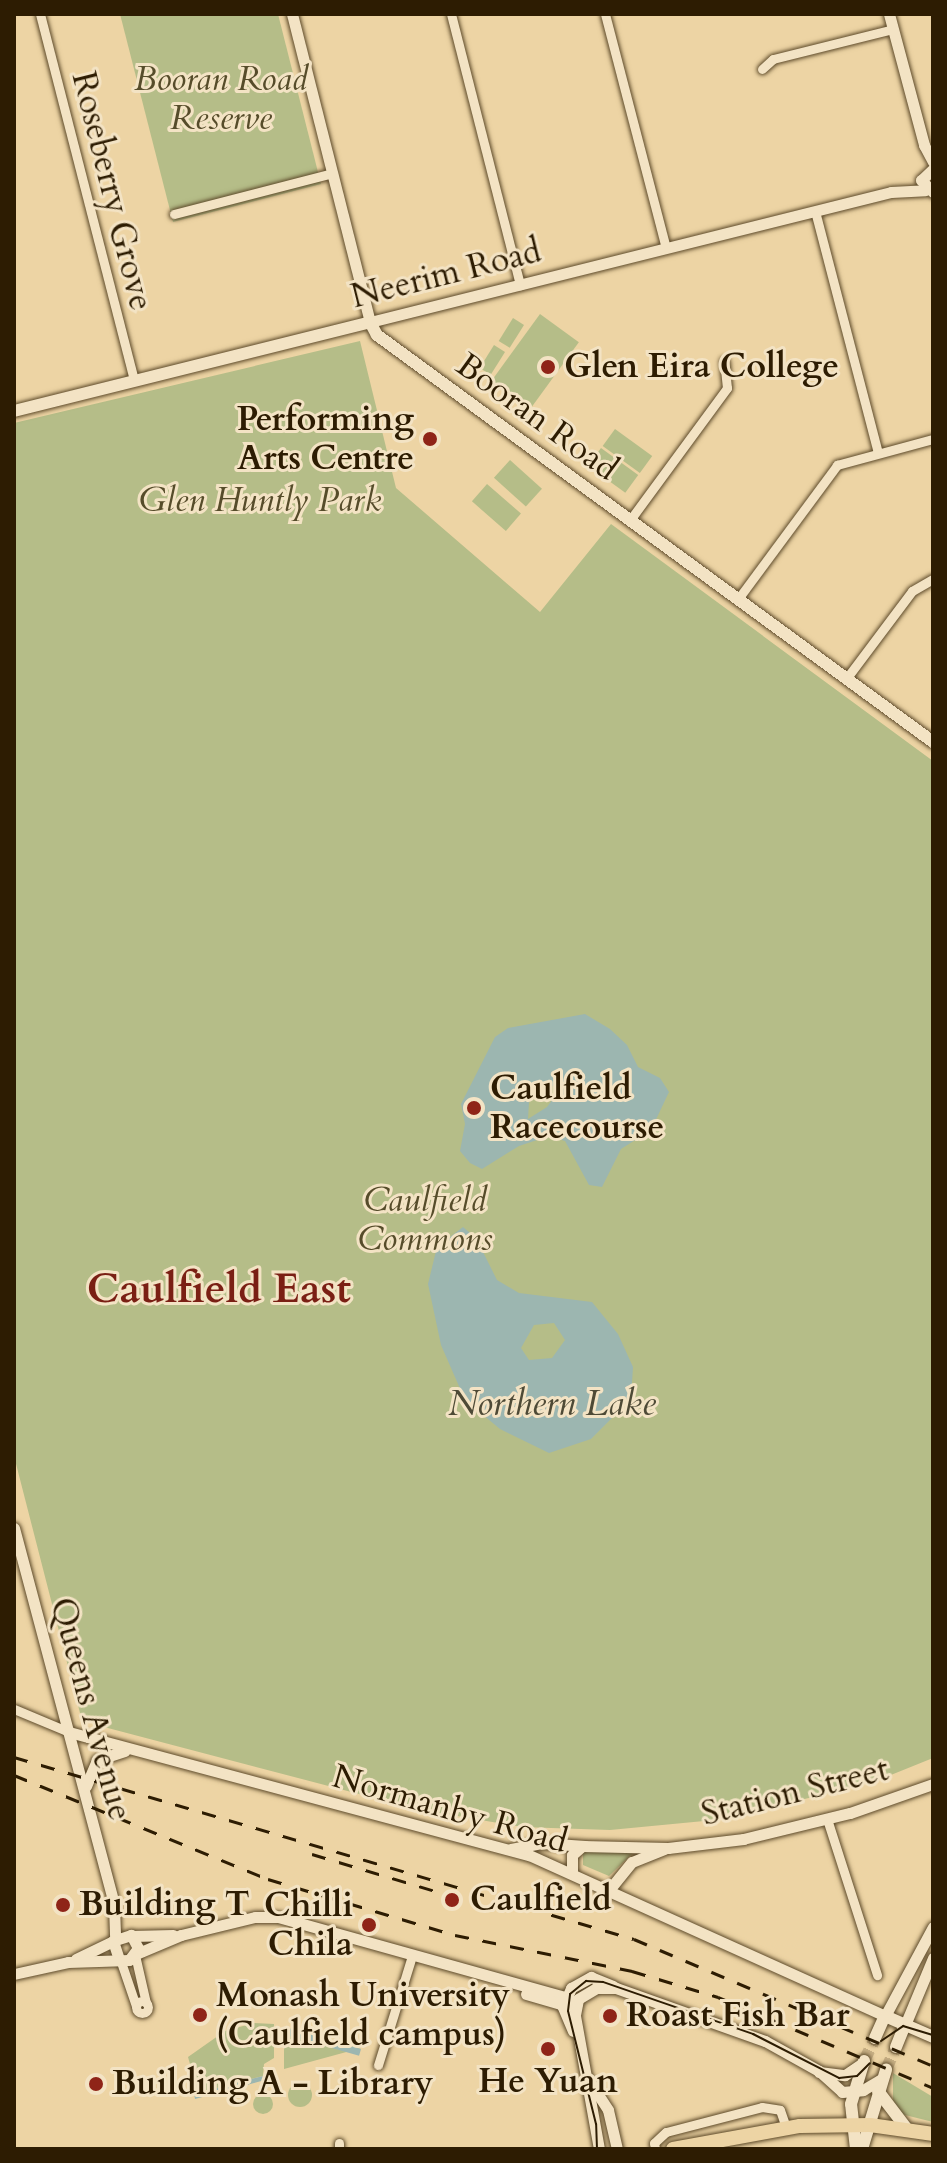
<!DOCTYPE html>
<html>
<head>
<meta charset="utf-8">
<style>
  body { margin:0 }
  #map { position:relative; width:947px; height:2163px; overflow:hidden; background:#edd4a4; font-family:Cardo,serif }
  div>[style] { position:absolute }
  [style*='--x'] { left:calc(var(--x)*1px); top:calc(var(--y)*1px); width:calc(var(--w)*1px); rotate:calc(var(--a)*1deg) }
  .green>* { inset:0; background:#b5bd88; transform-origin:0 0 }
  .round { border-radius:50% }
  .water>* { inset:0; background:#9cb6b0; transform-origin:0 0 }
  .secondary-tunnel>* { height:12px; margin-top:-6px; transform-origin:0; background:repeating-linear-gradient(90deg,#c7af84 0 12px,transparent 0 18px) }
  .roads { filter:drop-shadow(0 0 2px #5d4a2a) drop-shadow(0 0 2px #5d4a2a) }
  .minor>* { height:9px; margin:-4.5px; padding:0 4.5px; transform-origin:4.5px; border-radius:4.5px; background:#f3e3c4 }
  .minor>.ring { margin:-4.5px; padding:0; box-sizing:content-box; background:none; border:9px solid #f3e3c4; border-radius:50% }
  .tertiary>* { height:11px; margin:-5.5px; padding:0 5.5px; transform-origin:5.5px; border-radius:5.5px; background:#f3e3c4 }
  .secondary>* { height:12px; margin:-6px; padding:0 6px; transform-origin:6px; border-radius:6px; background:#f3e3c4 }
  .trunk>* { height:14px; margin:-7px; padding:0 7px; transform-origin:7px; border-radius:7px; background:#edd4a4 }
  .tram>* { height:2px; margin:-1px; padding:0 1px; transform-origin:1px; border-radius:1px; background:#2d1c02 }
  .rail>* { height:3px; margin-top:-1.5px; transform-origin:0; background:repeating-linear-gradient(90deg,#2d1c02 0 14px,transparent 0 28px) }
  .dots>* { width:22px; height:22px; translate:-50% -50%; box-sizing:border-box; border:4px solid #f3e3c4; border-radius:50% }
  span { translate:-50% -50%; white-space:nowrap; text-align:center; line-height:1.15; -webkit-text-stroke:6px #f3e3c4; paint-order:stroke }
  .park-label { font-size:34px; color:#564c2a; font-style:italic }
  .street-label { font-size:34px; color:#2d1c02 }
  .poi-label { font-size:34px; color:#2d1c02; font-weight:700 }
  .left { translate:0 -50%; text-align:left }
  .right { translate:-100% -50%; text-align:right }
  .water-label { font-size:36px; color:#4e4a36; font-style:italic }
  .district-label { font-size:42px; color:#7a1f14; font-weight:700 }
  .frame { position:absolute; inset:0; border:16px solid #2d1c02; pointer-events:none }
</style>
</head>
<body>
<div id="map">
  <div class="green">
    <i style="clip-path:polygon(120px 14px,278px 14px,321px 184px,173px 222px)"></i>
    <i style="left:540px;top:314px;width:48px;height:83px;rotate:36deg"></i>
    <i style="left:513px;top:318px;width:13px;height:27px;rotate:32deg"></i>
    <i style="clip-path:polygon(360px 341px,396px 488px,540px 612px,611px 524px,933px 761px,933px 1758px,876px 1781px,725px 1819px,610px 1830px,522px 1827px,416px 1809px,104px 1727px,80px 1713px,14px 1456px,14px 423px)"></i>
    <i style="left:494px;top:345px;width:13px;height:27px;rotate:32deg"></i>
    <i style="left:615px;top:429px;width:46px;height:21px;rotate:36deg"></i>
    <i style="left:601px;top:448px;width:46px;height:22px;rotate:36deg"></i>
    <i style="left:510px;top:460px;width:43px;height:24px;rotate:42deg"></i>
    <i style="left:487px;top:484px;width:45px;height:23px;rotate:41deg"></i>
    <i style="clip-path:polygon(583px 1851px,635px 1851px,609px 1876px,583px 1865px)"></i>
    <i style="clip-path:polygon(254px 2023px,274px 2024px,274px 2058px,264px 2064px,263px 2076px,198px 2093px,188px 2057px,225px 2031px)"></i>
    <i style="clip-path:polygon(284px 2027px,323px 2037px,361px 2048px,284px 2069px)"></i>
    <i style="clip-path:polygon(893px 2073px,933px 2097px,933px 2122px,901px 2114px,893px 2106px)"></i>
    <i class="round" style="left:288px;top:2083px;width:24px;height:24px"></i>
    <i class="round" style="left:253px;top:2094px;width:20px;height:20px"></i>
  </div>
  <div class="water">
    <i style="clip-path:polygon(evenodd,585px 1014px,610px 1029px,627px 1045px,638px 1067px,660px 1078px,669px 1092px,651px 1130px,621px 1149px,602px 1187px,589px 1185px,565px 1141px,549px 1136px,519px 1146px,482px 1169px,470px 1163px,460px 1151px,465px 1124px,461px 1104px,495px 1037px,508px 1028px,585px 1014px,554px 1086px,558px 1092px,547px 1107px,528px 1119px,529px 1102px,546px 1087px,554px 1086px)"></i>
    <i style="clip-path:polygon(evenodd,463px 1227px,476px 1238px,497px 1280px,519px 1293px,592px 1302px,618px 1334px,633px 1367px,631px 1399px,591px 1439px,549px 1453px,500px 1429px,465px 1400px,441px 1345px,428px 1284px,437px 1247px,463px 1227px,554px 1323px,565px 1340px,552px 1358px,529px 1360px,521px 1348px,534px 1325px,554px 1323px)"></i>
    <i style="left:361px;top:2049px;width:7px;height:80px;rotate:106deg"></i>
    <i style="clip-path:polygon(263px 2076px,265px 2080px,195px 2099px,194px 2094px)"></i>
  </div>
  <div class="secondary-tunnel">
    <i style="--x:864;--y:2061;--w:25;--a:-64"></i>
    <i style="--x:886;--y:2070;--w:25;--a:-67"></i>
  </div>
  <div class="roads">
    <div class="minor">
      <i style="--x:40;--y:14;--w:379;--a:75.6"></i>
      <i style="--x:451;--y:14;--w:280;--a:75.7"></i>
      <i style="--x:605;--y:14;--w:242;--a:75.4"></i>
      <i style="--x:762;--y:69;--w:15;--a:-42"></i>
      <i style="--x:773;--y:59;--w:124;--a:-14"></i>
      <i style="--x:815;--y:211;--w:250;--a:75.4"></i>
      <i style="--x:174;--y:214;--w:164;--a:-14.5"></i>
      <i style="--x:630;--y:520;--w:164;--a:-53.7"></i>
      <i style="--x:727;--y:388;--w:27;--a:-96"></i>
      <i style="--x:738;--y:599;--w:167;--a:-53.5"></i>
      <i style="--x:837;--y:465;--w:99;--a:-15.2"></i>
      <i style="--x:846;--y:679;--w:110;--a:-53.1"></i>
      <i style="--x:912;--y:591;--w:24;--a:-30"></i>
      <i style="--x:14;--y:1709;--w:60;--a:22.7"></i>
      <i style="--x:827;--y:1819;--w:164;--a:72.2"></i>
      <i style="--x:135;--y:1955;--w:49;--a:77.1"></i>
      <i style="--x:120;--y:1959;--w:50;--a:71.2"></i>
      <i class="ring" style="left:136px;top:2001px;width:3px;height:3px"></i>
      <i style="--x:378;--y:2065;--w:114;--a:-72.7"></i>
      <i style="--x:339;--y:2143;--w:6;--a:90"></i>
      <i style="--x:655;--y:2149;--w:6;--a:-99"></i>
      <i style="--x:654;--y:2143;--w:16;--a:-43"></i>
      <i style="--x:666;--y:2132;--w:99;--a:-14.6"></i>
      <i style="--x:762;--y:2107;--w:18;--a:9"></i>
      <i style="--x:780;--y:2110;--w:18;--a:71"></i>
    </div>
    <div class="tertiary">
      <i style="--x:292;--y:14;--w:318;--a:75.8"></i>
      <i style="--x:370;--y:322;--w:537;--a:-14.01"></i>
      <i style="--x:891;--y:192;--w:34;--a:-3"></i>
      <i style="--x:889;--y:14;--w:136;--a:75"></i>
      <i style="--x:924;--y:145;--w:19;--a:62"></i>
      <i style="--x:933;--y:169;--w:16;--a:137"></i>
      <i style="--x:921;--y:180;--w:17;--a:45"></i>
      <i style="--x:14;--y:1528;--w:390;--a:75.1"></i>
      <i style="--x:114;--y:1905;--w:34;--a:88"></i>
      <i style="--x:69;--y:1732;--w:476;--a:15"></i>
      <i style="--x:529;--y:1855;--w:391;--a:24.3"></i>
      <i style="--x:885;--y:2016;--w:101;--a:-61.7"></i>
      <i style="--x:86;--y:1786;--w:28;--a:-67"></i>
      <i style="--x:97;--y:1760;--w:29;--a:-18"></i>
      <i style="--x:511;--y:1849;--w:32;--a:-11"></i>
      <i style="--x:542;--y:1843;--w:43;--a:4"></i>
      <i style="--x:572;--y:1873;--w:18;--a:-90"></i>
      <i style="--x:572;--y:1855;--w:13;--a:-42"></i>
      <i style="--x:582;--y:1846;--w:86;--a:1.3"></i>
      <i style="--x:668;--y:1848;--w:76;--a:-6.8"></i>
      <i style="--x:743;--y:1839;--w:110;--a:-13.7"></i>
      <i style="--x:850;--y:1813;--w:88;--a:-19.3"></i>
      <i style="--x:609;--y:1890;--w:36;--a:-51"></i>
      <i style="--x:632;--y:1862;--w:35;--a:-22"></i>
      <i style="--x:132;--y:1936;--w:41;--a:-1.4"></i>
      <i style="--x:136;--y:1954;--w:49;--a:-22.9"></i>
      <i style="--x:181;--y:1935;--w:76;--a:-13.7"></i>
      <i style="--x:255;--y:1917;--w:23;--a:0"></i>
      <i style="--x:278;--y:1917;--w:298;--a:15.6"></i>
      <i style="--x:565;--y:1997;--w:14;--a:36"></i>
      <i style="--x:76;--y:1959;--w:41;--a:-25.9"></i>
      <i style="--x:14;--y:1974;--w:55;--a:-12.5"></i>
      <i style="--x:68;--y:1962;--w:61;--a:-1.9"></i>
      <i style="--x:129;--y:1960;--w:15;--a:-53"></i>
      <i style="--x:138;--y:1948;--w:15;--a:-118"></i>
      <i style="--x:131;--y:1935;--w:19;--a:162"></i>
      <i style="--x:113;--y:1941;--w:19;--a:72"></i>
      <i style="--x:526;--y:1994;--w:43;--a:16.3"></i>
      <i style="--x:905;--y:2025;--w:73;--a:-67.3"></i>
      <i style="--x:573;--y:2031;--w:26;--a:-113"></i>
      <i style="--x:563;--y:2007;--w:21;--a:-67"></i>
      <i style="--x:571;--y:1988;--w:23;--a:-29"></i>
      <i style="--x:591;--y:1977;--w:24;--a:22"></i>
      <i style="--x:819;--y:2072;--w:26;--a:7"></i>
      <i style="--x:845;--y:2075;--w:23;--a:-34"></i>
      <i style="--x:588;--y:2079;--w:37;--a:57"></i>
      <i style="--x:608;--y:2110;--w:40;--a:77"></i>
      <i style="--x:599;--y:2149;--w:136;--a:-100.2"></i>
      <i style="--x:575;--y:2015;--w:16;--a:-79"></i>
      <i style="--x:578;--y:1999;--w:21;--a:-31"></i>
      <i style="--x:596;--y:1988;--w:20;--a:0"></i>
      <i style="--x:616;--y:1988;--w:158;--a:19.6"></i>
      <i style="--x:765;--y:2041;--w:62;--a:29.1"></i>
      <i style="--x:819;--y:2071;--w:31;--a:42"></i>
      <i style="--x:842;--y:2092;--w:21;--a:-5"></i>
      <i style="--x:863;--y:2090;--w:23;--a:-31"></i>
    </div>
    <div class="secondary">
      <i style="--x:14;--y:411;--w:367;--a:-14"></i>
      <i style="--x:370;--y:322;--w:15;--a:62"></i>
      <i style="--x:377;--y:335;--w:689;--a:36.2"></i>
      <i style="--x:875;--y:2038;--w:24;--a:-66"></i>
      <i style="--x:885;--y:2016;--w:52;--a:23.6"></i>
      <i style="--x:896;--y:2047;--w:24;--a:-68"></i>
      <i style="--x:878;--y:2091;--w:48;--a:52.7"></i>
      <i style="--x:856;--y:2149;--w:45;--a:-96.3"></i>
      <i style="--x:851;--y:2104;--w:45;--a:-73.2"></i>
      <i style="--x:862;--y:2149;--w:83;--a:-73.1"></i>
    </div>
    <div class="trunk">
      <i style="--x:673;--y:2149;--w:129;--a:-10.3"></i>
      <i style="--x:800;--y:2126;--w:70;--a:-0.8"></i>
      <i style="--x:870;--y:2125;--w:64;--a:8.1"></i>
    </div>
  </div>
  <div class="tram">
    <i style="--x:881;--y:2041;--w:27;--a:-34"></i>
    <i style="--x:903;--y:2026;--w:31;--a:17"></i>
    <i style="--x:597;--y:2149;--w:25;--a:-92"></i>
    <i style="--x:596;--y:2124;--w:116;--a:-103.9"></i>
    <i style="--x:568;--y:2011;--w:17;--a:-83"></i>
    <i style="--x:570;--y:1994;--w:21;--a:-39"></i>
    <i style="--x:586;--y:1981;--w:17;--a:3"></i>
    <i style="--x:603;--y:1982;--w:159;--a:19.1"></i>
    <i style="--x:753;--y:2034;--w:97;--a:27.1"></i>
    <i style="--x:839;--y:2078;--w:18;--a:-6"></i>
    <i style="--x:857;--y:2076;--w:18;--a:-45"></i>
  </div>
  <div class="rail">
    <i style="--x:14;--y:1757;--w:646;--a:16.36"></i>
    <i style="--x:634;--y:1939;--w:325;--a:23"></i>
    <i style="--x:14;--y:1775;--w:274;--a:22.3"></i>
    <i style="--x:268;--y:1879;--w:195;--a:16.7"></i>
    <i style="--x:455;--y:1935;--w:181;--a:11.5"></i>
    <i style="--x:632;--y:1971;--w:90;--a:16.8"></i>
    <i style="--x:718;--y:1997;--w:233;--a:22.9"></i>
    <i style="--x:312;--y:1854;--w:136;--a:16.7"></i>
  </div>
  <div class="dots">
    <i style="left:548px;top:367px;background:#8f2418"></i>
    <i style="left:430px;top:439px;background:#8f2418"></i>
    <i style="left:474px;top:1108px;background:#8f2418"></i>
    <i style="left:452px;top:1900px;background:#8f2418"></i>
    <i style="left:63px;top:1905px;background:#8f2418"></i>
    <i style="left:369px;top:1925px;background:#8f2418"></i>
    <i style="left:200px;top:2015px;background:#8f2418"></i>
    <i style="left:610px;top:2016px;background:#8f2418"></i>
    <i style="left:548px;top:2049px;background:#8f2418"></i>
    <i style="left:96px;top:2084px;background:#8f2418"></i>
  </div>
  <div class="park-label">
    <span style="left:221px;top:99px">Booran Road<br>Reserve</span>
    <span style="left:260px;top:501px">Glen Huntly Park</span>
    <span style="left:425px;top:1220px">Caulfield<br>Commons</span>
  </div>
  <div class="street-label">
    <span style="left:112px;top:191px;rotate:76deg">Roseberry Grove</span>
    <span style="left:446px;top:274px;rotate:-14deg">Neerim Road</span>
    <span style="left:537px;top:417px;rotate:36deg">Booran Road</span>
    <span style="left:91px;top:1709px;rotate:75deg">Queens Avenue</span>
    <span style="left:795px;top:1792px;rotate:-14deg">Station Street</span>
    <span style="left:450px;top:1809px;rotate:16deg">Normanby Road</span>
  </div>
  <div class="poi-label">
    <span class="left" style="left:564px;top:367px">Glen Eira College</span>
    <span class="right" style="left:414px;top:439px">Performing<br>Arts Centre</span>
    <span class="left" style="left:490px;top:1108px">Caulfield<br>Racecourse</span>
    <span class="left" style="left:470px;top:1900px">Caulfield</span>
    <span class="left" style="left:79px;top:1905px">Building T</span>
    <span class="right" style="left:353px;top:1925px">Chilli<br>Chila</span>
    <span class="left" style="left:216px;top:2015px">Monash University<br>(Caulfield campus)</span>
    <span class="left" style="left:626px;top:2016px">Roast Fish Bar</span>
    <span style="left:548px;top:2082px">He Yuan</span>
    <span class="left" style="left:112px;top:2084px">Building A - Library</span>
  </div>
  <div class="water-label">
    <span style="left:552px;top:1404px">Northern Lake</span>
  </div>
  <div class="district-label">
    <span style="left:219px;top:1289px">Caulfield East</span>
  </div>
  <div class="frame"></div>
</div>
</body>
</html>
